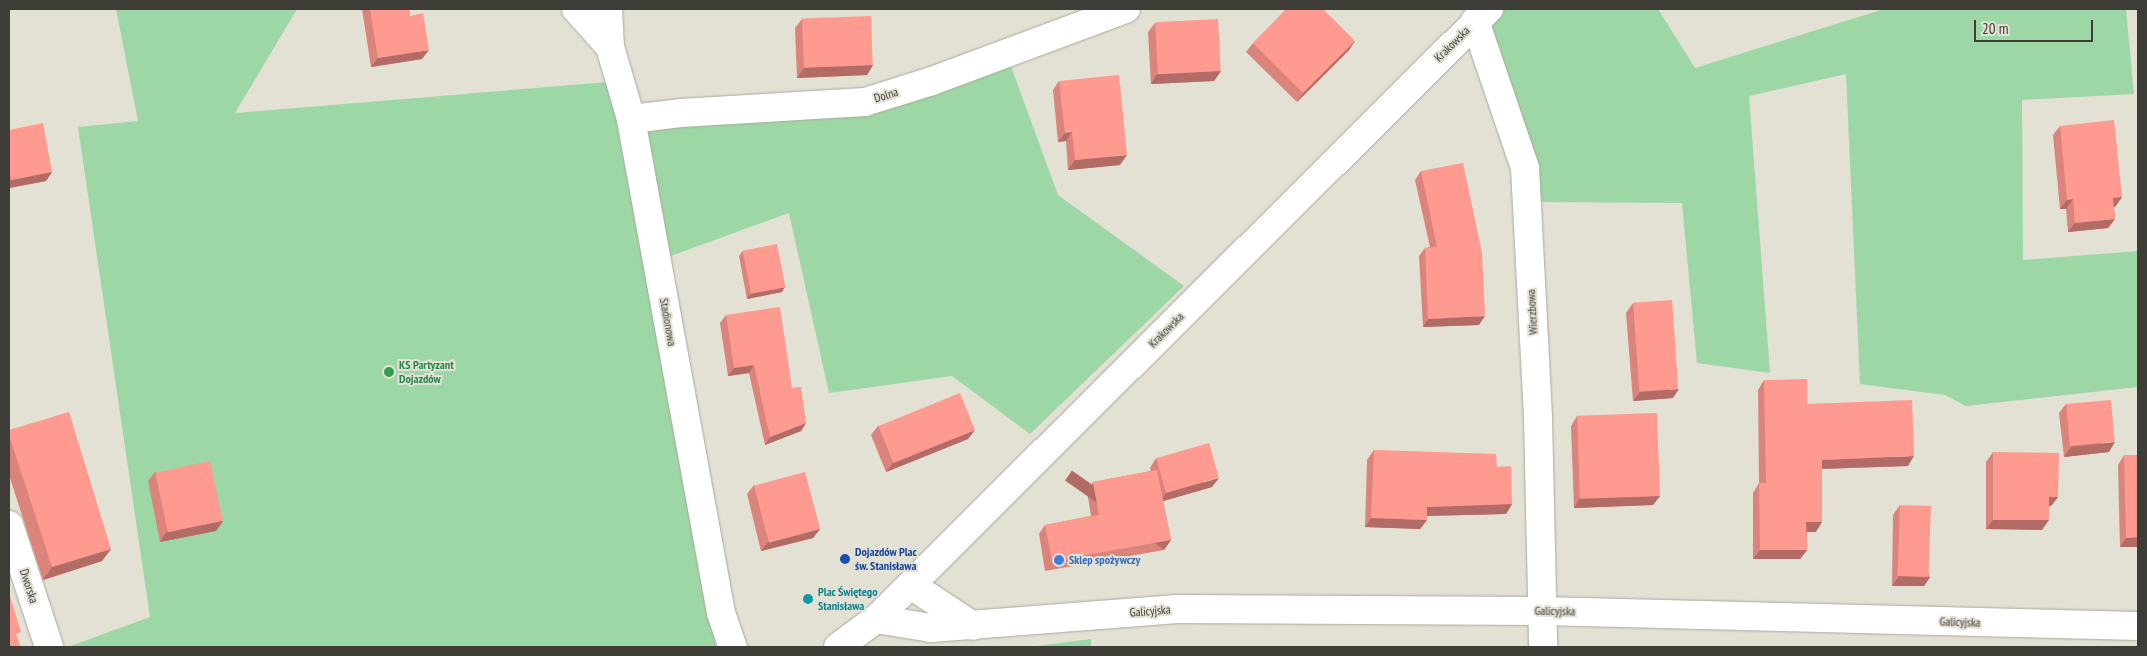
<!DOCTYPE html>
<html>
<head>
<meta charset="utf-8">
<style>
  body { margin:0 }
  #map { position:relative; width:2147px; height:656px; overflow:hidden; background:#e3e0d4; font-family:"PT Sans Narrow",sans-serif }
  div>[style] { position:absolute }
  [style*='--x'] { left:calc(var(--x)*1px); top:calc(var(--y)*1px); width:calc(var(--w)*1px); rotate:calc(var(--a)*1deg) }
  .green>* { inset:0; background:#9dd7a5 }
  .roads { filter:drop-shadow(0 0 1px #aca99e) drop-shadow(0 0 1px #aca99e) }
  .minor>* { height:28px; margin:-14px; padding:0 14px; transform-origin:14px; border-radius:14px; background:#fff }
  .wall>* { inset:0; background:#da847c }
  .shaded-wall>* { inset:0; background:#b26c65; transform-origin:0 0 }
  .building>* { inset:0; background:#fe9a90; transform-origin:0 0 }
  .dots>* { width:14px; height:14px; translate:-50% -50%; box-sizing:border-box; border:2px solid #e3e0d4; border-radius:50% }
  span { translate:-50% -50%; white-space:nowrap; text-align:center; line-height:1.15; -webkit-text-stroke:4px #e3e0d4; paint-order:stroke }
  .street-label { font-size:12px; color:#3d3c37 }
  .leisure-label { font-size:12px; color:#27864d; font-weight:700 }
  .left { translate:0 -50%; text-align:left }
  .transit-label { font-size:12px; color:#164399; font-weight:700 }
  .shop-label { font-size:12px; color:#366cbe; font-weight:700 }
  .culture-label { font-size:12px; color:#0d838f; font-weight:700 }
  .frame { position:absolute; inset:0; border:10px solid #3d3c37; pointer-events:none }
  .scale { position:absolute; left:1974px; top:20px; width:119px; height:22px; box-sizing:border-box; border:2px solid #3d3c37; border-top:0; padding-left:6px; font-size:15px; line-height:18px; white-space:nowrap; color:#3d3c37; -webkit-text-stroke:4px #e3e0d4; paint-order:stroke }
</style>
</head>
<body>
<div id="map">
  <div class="green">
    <i style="clip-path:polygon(116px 9px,297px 9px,235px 113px,609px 82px,716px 647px,68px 647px,150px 617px,78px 127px,138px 121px)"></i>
    <i style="clip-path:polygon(1502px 9px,1658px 9px,1695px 68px,1884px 9px,2126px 9px,2134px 94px,2022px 100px,2023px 260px,2138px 251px,2138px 387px,1966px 406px,1945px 395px,1860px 384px,1846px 74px,1749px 96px,1770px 373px,1697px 363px,1682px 203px,1537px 202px,1486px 23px)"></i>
    <i style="clip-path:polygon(1009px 61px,1058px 195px,1184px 286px,1030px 434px,952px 376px,829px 393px,789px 213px,668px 257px,646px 126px,864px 111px)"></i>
    <i style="clip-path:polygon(1091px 639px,1091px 647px,1029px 647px)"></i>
  </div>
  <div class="roads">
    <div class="minor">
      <i style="--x:576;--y:9;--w:51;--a:48.2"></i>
      <i style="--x:610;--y:47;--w:75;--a:73.7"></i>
      <i style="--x:631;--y:119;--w:502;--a:79.67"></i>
      <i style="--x:721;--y:613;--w:36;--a:71"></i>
      <i style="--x:608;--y:9;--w:38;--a:87"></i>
      <i style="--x:1475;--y:21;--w:155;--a:71.2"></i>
      <i style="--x:1525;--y:168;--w:251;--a:87"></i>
      <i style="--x:1538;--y:419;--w:228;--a:88.7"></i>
      <i style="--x:631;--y:119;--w:50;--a:-6.8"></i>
      <i style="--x:681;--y:113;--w:184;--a:-3.4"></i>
      <i style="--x:865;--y:102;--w:70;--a:-17.4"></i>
      <i style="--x:932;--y:81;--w:207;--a:-20.4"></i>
      <i style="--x:9;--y:525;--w:128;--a:71.8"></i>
      <i style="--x:911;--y:585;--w:74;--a:33.5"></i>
      <i style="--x:876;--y:619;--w:56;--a:9.3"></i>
      <i style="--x:931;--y:628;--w:247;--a:-4.4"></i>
      <i style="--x:1177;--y:609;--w:364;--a:0.3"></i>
      <i style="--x:1541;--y:611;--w:597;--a:1.44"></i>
      <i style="--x:838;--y:647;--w:47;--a:-36.4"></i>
      <i style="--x:876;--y:619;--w:865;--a:-44.86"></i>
    </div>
  </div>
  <div class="wall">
    <i style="clip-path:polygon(362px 9px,409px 9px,410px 16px,422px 59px,371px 67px)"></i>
    <i style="clip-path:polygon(802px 19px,873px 65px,867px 75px,797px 78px,795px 28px)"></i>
    <i style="clip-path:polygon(1155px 23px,1221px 71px,1214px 81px,1151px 84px,1148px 32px)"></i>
    <i style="clip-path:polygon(1355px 41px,1349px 50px,1297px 102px,1246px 52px,1253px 43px)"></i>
    <i style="clip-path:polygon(1059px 81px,1120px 165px,1068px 170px,1066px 141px,1058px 142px,1053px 90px)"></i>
    <i style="clip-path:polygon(2060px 126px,2122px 197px,2115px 207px,2114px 207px,2115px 219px,2108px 228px,2068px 232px,2066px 209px,2060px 209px,2053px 135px)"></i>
    <i style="clip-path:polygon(9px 130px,52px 172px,46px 181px,9px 188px)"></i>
    <i style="clip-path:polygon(1421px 171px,1479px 325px,1423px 327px,1419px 256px,1425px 248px,1430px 247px,1415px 180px)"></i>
    <i style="clip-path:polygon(743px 251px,782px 292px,747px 299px,739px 256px)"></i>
    <i style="clip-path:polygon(1633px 303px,1673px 398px,1633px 401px,1626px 313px)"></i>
    <i style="clip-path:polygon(726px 315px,792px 388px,806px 423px,801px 431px,765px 445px,749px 373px,728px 376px,720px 323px)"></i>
    <i style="clip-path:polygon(1764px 380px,1807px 404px,1908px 466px,1822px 469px,1816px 532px,1807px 532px,1807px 550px,1800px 559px,1753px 559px,1753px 493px,1759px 483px,1758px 390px)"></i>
    <i style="clip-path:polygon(2066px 404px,2109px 452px,2064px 457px,2059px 413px)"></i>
    <i style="clip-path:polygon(1577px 416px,1660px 496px,1653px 505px,1574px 508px,1571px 426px)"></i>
    <i style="clip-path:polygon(878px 426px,968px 439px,886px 472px,871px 435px)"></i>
    <i style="clip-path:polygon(9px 430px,111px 549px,102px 561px,43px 580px,9px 475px)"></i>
    <i style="clip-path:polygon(1374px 450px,1497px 467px,1512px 504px,1506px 514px,1427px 516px,1427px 520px,1420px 529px,1365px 527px,1367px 460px)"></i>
    <i style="clip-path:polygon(1993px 452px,2058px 497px,2051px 506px,2049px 506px,2042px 530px,1986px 529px,1986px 462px)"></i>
    <i style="clip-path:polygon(2124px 455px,2138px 547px,2120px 547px,2118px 465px)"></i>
    <i style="clip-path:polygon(1156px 458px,1212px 487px,1163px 501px,1171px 540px,1164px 550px,1045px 571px,1039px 534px,1045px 525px,1091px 516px,1087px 491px,1093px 482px,1151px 471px,1150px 468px)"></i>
    <i style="clip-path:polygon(155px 472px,223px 521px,216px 531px,160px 542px,148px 481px)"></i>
    <i style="clip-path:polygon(754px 485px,820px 529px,813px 538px,761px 551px,747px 494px)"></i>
    <i style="clip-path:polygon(1900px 505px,1930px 577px,1924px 586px,1892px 586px,1893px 515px)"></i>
  </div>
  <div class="shaded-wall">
    <i style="clip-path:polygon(1355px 41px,1349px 50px,1297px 102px,1303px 93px)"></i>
    <i style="clip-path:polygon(429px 50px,422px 59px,371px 67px,378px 58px)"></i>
    <i style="clip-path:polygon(873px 65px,867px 75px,797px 78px,804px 68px)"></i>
    <i style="clip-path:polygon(1221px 71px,1214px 81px,1151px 84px,1157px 74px)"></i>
    <i style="clip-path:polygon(1072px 132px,1066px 141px,1058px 142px,1065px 133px)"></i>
    <i style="clip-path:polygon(1127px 155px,1120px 165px,1068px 170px,1075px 160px)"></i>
    <i style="clip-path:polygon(52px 172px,46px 181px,9px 188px,9px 183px,11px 180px)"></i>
    <i style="clip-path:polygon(2122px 197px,2115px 207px,2106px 207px,2113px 198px)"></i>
    <i style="clip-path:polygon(2073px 199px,2066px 209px,2060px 209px,2067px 200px)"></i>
    <i style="clip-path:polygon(2115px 219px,2108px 228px,2068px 232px,2075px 223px)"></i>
    <i style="clip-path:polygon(785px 287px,782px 292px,747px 299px,751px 293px)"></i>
    <i style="clip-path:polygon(1485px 316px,1479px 325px,1423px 327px,1428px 319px)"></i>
    <i style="clip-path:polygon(754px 365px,749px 373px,728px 376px,734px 368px)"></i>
    <i style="clip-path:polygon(1679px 389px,1673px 398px,1633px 401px,1640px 392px)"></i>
    <i style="clip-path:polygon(806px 423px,801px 431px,765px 445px,770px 437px)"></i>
    <i style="clip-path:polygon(975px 430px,968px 439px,886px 472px,893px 463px)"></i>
    <i style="clip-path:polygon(2115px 442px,2109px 452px,2064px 457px,2071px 447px)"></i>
    <i style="clip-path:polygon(1914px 456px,1908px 466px,1815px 469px,1822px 460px)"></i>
    <i style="clip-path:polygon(1219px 478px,1212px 487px,1160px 502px,1166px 493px)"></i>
    <i style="clip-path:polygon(1660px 496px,1653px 505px,1574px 508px,1580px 498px)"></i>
    <i style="clip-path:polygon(2049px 497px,2058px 497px,2051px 506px,2042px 506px)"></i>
    <i style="clip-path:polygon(1512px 504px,1506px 514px,1421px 516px,1427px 507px)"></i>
    <i style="clip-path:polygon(1371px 518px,1427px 520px,1420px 529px,1365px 527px)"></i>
    <i style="clip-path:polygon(1993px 520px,2049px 520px,2042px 530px,1986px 529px)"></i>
    <i style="clip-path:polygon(223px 521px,216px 531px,160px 542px,166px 532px)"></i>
    <i style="clip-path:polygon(1806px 522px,1822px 522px,1816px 532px,1800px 532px)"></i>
    <i style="clip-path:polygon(820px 529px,813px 538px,761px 551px,768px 542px)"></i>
    <i style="clip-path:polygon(2138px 537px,2138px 547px,2120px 547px,2126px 538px)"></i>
    <i style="left:1171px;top:540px;width:12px;height:121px;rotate:125deg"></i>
    <i style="clip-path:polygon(111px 549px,102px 561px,43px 580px,52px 567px)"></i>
    <i style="clip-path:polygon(1760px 550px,1807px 550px,1800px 559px,1753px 559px)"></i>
    <i style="clip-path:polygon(1899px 576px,1930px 577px,1924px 586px,1892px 586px)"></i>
  </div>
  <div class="building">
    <i style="clip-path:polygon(370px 9px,409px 9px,410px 16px,423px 13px,429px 50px,378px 58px)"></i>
    <i style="clip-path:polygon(1286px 9px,1323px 9px,1355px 41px,1303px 93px,1253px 43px)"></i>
    <i style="left:871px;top:16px;width:49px;height:69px;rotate:88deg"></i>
    <i style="left:1218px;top:19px;width:52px;height:63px;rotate:87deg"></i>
    <i style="clip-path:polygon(1119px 75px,1127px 155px,1075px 160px,1072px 132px,1065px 133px,1059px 81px)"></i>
    <i style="clip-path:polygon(2114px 120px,2122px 197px,2113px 198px,2115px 219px,2075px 223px,2073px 199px,2067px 200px,2060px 126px)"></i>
    <i style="clip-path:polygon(43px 123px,52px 172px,11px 180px,9px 167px,9px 130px)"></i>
    <i style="clip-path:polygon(1463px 163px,1482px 253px,1485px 316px,1428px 319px,1425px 248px,1437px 247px,1421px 171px)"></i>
    <i style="left:777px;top:244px;width:44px;height:35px;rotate:79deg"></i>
    <i style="left:1672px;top:300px;width:89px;height:39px;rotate:86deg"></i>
    <i style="clip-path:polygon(780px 307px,792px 388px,801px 387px,806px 423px,770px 437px,754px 365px,734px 368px,726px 315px)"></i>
    <i style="clip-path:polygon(1807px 379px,1807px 404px,1912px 400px,1914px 456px,1822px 460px,1822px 522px,1806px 522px,1807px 550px,1760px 550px,1759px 483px,1766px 483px,1764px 380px)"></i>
    <i style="left:960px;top:393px;width:40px;height:88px;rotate:68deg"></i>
    <i style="left:2111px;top:400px;width:42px;height:45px;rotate:85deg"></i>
    <i style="clip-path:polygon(69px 412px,111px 549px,52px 567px,9px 435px,9px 430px)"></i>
    <i style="left:1657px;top:413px;width:83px;height:80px;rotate:88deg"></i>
    <i style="left:1209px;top:443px;width:36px;height:55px;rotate:74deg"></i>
    <i style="clip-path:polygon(1374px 450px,1496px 454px,1497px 467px,1511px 466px,1512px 504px,1427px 507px,1427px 520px,1371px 518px)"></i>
    <i style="clip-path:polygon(1993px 452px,2059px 453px,2058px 497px,2049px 497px,2049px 520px,1993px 520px)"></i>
    <i style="clip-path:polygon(2124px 455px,2138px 455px,2138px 537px,2126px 538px)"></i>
    <i style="left:210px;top:461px;width:61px;height:56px;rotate:78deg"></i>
    <i style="clip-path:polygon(1157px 470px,1171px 540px,1052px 561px,1045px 525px,1099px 515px,1093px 482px)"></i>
    <i style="left:805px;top:472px;width:59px;height:53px;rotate:75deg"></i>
    <i style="left:1900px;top:505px;width:31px;height:71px;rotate:2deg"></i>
    <i style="clip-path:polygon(9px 593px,21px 632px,16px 634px,21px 647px,9px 647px)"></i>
  </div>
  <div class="dots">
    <i style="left:389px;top:372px;background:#2e9e5b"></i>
    <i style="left:845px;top:559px;background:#1a4fb4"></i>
    <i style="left:1059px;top:560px;background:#3f7fe0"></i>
    <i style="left:808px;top:599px;background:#0f9aa8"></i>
  </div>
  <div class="street-label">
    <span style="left:1452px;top:44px;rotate:-45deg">Krakowska</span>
    <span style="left:886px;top:95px;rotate:-17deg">Dolna</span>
    <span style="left:1532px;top:312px;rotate:-93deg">Wierzbowa</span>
    <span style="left:668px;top:322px;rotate:80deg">Stadionowa</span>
    <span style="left:1166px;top:330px;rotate:-45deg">Krakowska</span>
    <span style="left:29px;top:586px;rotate:72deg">Dworska</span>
    <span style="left:1150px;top:611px;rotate:-5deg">Galicyjska</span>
    <span style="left:1555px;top:611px;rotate:1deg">Galicyjska</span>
    <span style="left:1960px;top:622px;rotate:2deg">Galicyjska</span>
  </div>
  <div class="leisure-label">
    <span class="left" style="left:399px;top:372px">KS Partyzant<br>Dojazdów</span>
  </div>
  <div class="transit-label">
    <span class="left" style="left:855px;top:559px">Dojazdów Plac<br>św. Stanisława</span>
  </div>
  <div class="shop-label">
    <span class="left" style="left:1069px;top:560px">Sklep spożywczy</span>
  </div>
  <div class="culture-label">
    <span class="left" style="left:818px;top:599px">Plac Świętego<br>Stanisława</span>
  </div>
  <div class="frame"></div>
  <div class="scale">20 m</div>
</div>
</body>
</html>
